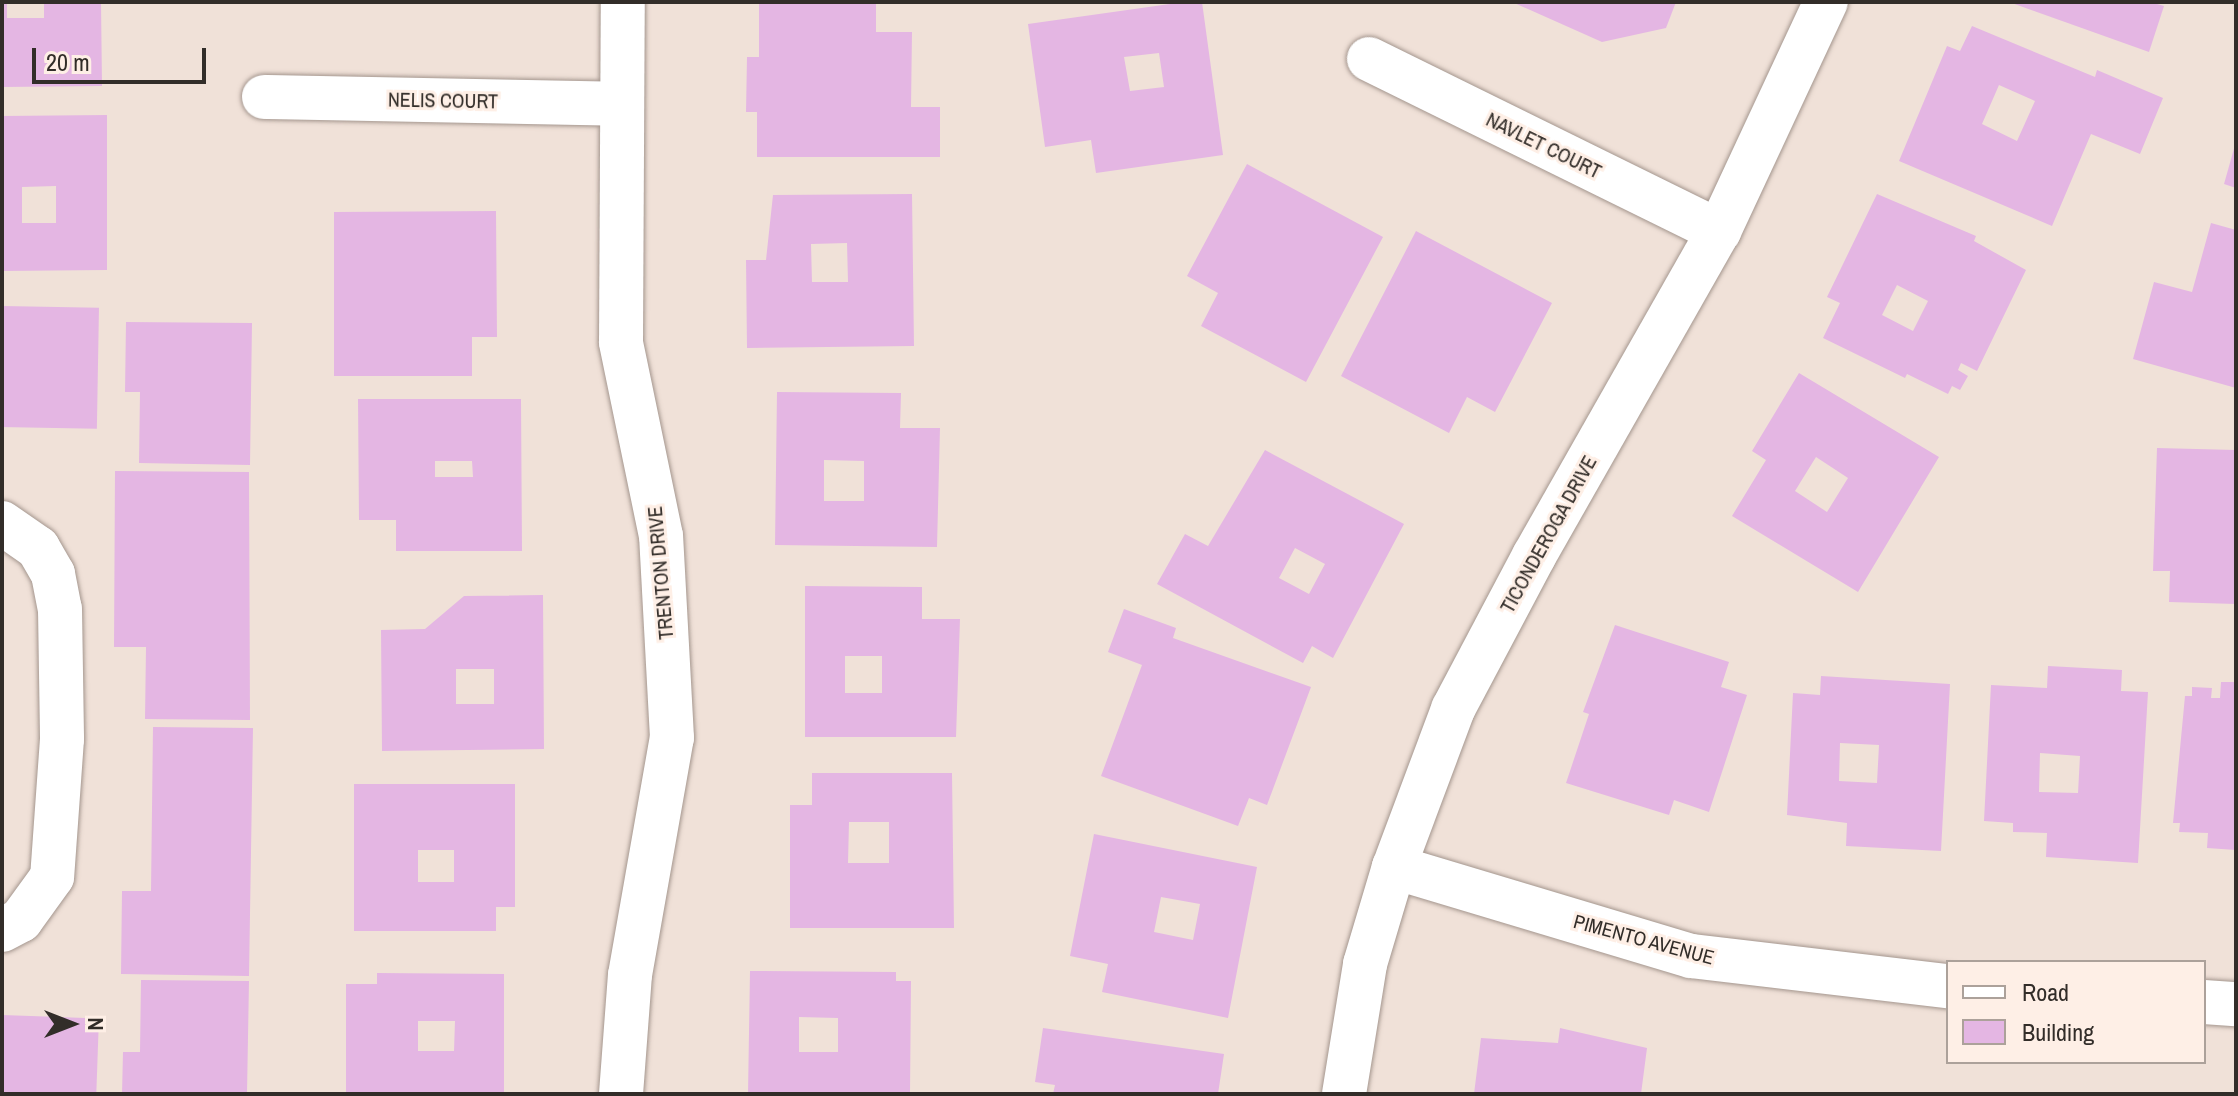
<!DOCTYPE html>
<html>
<head>
<meta charset="utf-8">
<style>
  body { margin:0 }
  #map { position:relative; width:2238px; height:1096px; overflow:hidden; background:#f0e1d8; font-family:"Archivo Narrow",sans-serif }
  div>[style] { position:absolute }
  [style*='--x'] { left:calc(var(--x)*1px); top:calc(var(--y)*1px); width:calc(var(--w)*1px); rotate:calc(var(--a)*1deg) }
  .building>* { inset:0; background:#e4b6e3; transform-origin:0 0 }
  .roads { filter:drop-shadow(0 0 2px #a4968e) drop-shadow(0 0 2px #a4968e) }
  .minor>* { height:44px; margin:-22px; padding:0 22px; transform-origin:22px; border-radius:22px; background:#fff }
  span { translate:-50% -50%; white-space:nowrap; text-align:center; line-height:1.15; -webkit-text-stroke:6px #feefe6; paint-order:stroke }
  .street-label { font-size:20px; color:#322d29 }
  .frame { position:absolute; inset:0; border:4px solid #322d29; pointer-events:none }
  .legend { position:absolute; left:1946px; top:960px; width:260px; height:104px; box-sizing:border-box; background:#feefe6; border:2px solid #aca19a; margin:0; padding:10px 14px; list-style:none; font-size:24px; color:#322d29 }
  .legend li { display:flex; align-items:center; gap:16px; height:40px }
  .legend b { width:40px; border:2px solid #aca19a }
  .north { position:absolute; left:32px; top:984px; width:80px; height:80px; -webkit-text-stroke:6px #feefe6; paint-order:stroke; rotate:90deg; font-size:22px; font-weight:700; line-height:32px; text-align:center; color:#322d29 }
  .north::after { content:''; display:block; margin:auto; width:28px; height:36px; background:#322d29; clip-path:polygon(50% 0,100% 100%,50% 72%,0 100%) }
  .scale { position:absolute; left:32px; top:48px; width:174px; height:36px; box-sizing:border-box; border:4px solid #322d29; border-top:0; padding-left:10px; font-size:24px; line-height:28px; white-space:nowrap; color:#322d29; -webkit-text-stroke:6px #feefe6; paint-order:stroke }
</style>
</head>
<body>
<div id="map">
  <div class="building">
    <i style="clip-path:polygon(2px 2px,7px 2px,7px 18px,44px 18px,44px 2px,101px 2px,102px 86px,2px 87px)"></i>
    <i style="clip-path:polygon(759px 2px,876px 2px,876px 32px,912px 32px,911px 107px,940px 107px,940px 157px,757px 157px,757px 112px,746px 112px,747px 57px,759px 57px)"></i>
    <i style="clip-path:polygon(evenodd,1184px 2px,1202px 2px,1223px 155px,1096px 173px,1091px 140px,1045px 147px,1028px 24px,1184px 2px,1159px 53px,1164px 87px,1130px 91px,1124px 57px,1159px 53px)"></i>
    <i style="clip-path:polygon(1512px 2px,1676px 2px,1666px 28px,1602px 42px)"></i>
    <i style="clip-path:polygon(2009px 2px,2150px 2px,2164px 6px,2149px 52px)"></i>
    <i style="clip-path:polygon(evenodd,1972px 26px,2095px 77px,2097px 70px,2163px 98px,2140px 154px,2091px 134px,2052px 226px,1899px 161px,1947px 46px,1960px 51px,1972px 26px,1999px 85px,2035px 101px,2017px 141px,1982px 124px,1999px 85px)"></i>
    <i style="clip-path:polygon(evenodd,107px 115px,107px 270px,2px 271px,2px 116px,107px 115px,56px 186px,56px 223px,22px 223px,22px 187px,56px 186px)"></i>
    <i style="clip-path:polygon(2235px 145px,2236px 145px,2236px 188px,2224px 184px)"></i>
    <i style="clip-path:polygon(1247px 164px,1383px 237px,1306px 382px,1201px 326px,1218px 293px,1187px 276px)"></i>
    <i style="clip-path:polygon(evenodd,912px 194px,914px 346px,747px 348px,746px 260px,766px 260px,773px 195px,912px 194px,847px 243px,848px 282px,812px 282px,811px 244px,847px 243px)"></i>
    <i style="clip-path:polygon(evenodd,1877px 194px,1976px 236px,1974px 241px,2026px 270px,1977px 371px,1961px 363px,1958px 370px,1968px 376px,1960px 390px,1952px 386px,1948px 394px,1907px 374px,1905px 378px,1823px 338px,1840px 303px,1827px 297px,1877px 194px,1897px 285px,1928px 301px,1913px 331px,1882px 315px,1897px 285px)"></i>
    <i style="clip-path:polygon(496px 211px,497px 337px,472px 337px,472px 376px,334px 376px,334px 212px)"></i>
    <i style="clip-path:polygon(2211px 223px,2236px 230px,2236px 388px,2133px 359px,2154px 282px,2192px 292px)"></i>
    <i style="clip-path:polygon(1416px 231px,1552px 303px,1495px 412px,1467px 397px,1449px 433px,1341px 376px)"></i>
    <i style="left:2px;top:306px;width:97px;height:121px;rotate:1deg"></i>
    <i style="clip-path:polygon(126px 322px,252px 323px,250px 465px,139px 463px,140px 392px,125px 392px)"></i>
    <i style="clip-path:polygon(evenodd,1799px 373px,1939px 457px,1858px 592px,1732px 516px,1766px 460px,1752px 451px,1799px 373px,1816px 457px,1848px 478px,1827px 512px,1795px 491px,1816px 457px)"></i>
    <i style="clip-path:polygon(evenodd,777px 392px,901px 393px,900px 428px,940px 428px,937px 547px,775px 545px,777px 392px,824px 460px,864px 461px,864px 501px,824px 501px,824px 460px)"></i>
    <i style="clip-path:polygon(evenodd,358px 399px,521px 399px,522px 551px,396px 551px,396px 520px,359px 520px,358px 399px,435px 461px,472px 461px,473px 477px,435px 477px,435px 461px)"></i>
    <i style="clip-path:polygon(2157px 448px,2236px 450px,2236px 604px,2169px 602px,2170px 571px,2153px 571px)"></i>
    <i style="clip-path:polygon(evenodd,1265px 450px,1404px 524px,1333px 658px,1312px 646px,1303px 663px,1157px 584px,1185px 534px,1208px 546px,1265px 450px,1295px 548px,1325px 564px,1309px 594px,1279px 578px,1295px 548px)"></i>
    <i style="clip-path:polygon(115px 471px,249px 472px,250px 720px,145px 719px,146px 647px,114px 647px)"></i>
    <i style="clip-path:polygon(evenodd,805px 586px,922px 587px,922px 619px,960px 619px,956px 737px,805px 737px,805px 586px,845px 656px,882px 656px,882px 693px,845px 693px,845px 656px)"></i>
    <i style="clip-path:polygon(evenodd,543px 595px,544px 749px,382px 751px,381px 630px,425px 629px,464px 596px,543px 595px,456px 669px,494px 669px,494px 704px,456px 704px,456px 669px)"></i>
    <i style="clip-path:polygon(1124px 609px,1176px 628px,1173px 638px,1311px 687px,1267px 805px,1249px 798px,1238px 826px,1101px 776px,1142px 665px,1108px 652px)"></i>
    <i style="clip-path:polygon(1615px 625px,1729px 662px,1721px 687px,1747px 695px,1709px 812px,1674px 800px,1669px 815px,1566px 783px,1589px 714px,1583px 712px)"></i>
    <i style="clip-path:polygon(evenodd,2048px 666px,2122px 670px,2121px 691px,2148px 692px,2138px 863px,2046px 857px,2047px 833px,2013px 832px,2013px 823px,1984px 821px,1991px 685px,2047px 688px,2048px 666px,2040px 753px,2080px 756px,2078px 793px,2039px 792px,2040px 753px)"></i>
    <i style="clip-path:polygon(evenodd,1821px 676px,1950px 684px,1941px 851px,1846px 846px,1847px 823px,1787px 815px,1793px 693px,1820px 695px,1821px 676px,1840px 743px,1879px 745px,1877px 783px,1839px 781px,1840px 743px)"></i>
    <i style="clip-path:polygon(2221px 682px,2236px 682px,2236px 850px,2207px 848px,2208px 833px,2179px 832px,2180px 823px,2173px 823px,2185px 696px,2192px 696px,2192px 687px,2212px 688px,2211px 698px,2220px 698px)"></i>
    <i style="clip-path:polygon(153px 727px,253px 728px,249px 976px,121px 974px,122px 891px,151px 891px)"></i>
    <i style="clip-path:polygon(evenodd,812px 773px,952px 773px,954px 928px,790px 928px,790px 805px,812px 805px,812px 773px,849px 822px,889px 822px,889px 863px,848px 863px,849px 822px)"></i>
    <i style="clip-path:polygon(evenodd,354px 784px,515px 784px,515px 907px,496px 907px,496px 931px,354px 931px,354px 784px,418px 850px,454px 850px,454px 882px,418px 882px,418px 850px)"></i>
    <i style="clip-path:polygon(evenodd,1094px 834px,1257px 867px,1228px 1018px,1102px 992px,1108px 964px,1070px 956px,1094px 834px,1161px 897px,1200px 904px,1193px 940px,1154px 932px,1161px 897px)"></i>
    <i style="clip-path:polygon(evenodd,750px 971px,896px 972px,896px 981px,911px 981px,910px 1094px,748px 1094px,750px 971px,799px 1017px,838px 1018px,838px 1052px,799px 1052px,799px 1017px)"></i>
    <i style="clip-path:polygon(evenodd,377px 973px,504px 974px,504px 1094px,346px 1094px,346px 984px,377px 984px,377px 973px,418px 1021px,455px 1021px,454px 1051px,418px 1051px,418px 1021px)"></i>
    <i style="clip-path:polygon(141px 980px,249px 981px,247px 1094px,122px 1094px,123px 1052px,140px 1052px)"></i>
    <i style="left:2px;top:1015px;width:97px;height:79px;rotate:2deg"></i>
    <i style="clip-path:polygon(1043px 1028px,1224px 1054px,1218px 1094px,1053px 1094px,1055px 1085px,1035px 1082px)"></i>
    <i style="clip-path:polygon(1560px 1028px,1647px 1048px,1641px 1094px,1474px 1094px,1481px 1038px,1558px 1043px)"></i>
  </div>
  <div class="roads">
    <div class="minor">
      <i style="--x:1369;--y:59;--w:390;--a:26.2"></i>
      <i style="--x:264;--y:97;--w:358;--a:1.1"></i>
      <i style="--x:2;--y:523;--w:44;--a:34.8"></i>
      <i style="--x:38;--y:548;--w:30;--a:60"></i>
      <i style="--x:53;--y:574;--w:36;--a:79"></i>
      <i style="--x:60;--y:609;--w:130;--a:89.1"></i>
      <i style="--x:62;--y:739;--w:138;--a:94.1"></i>
      <i style="--x:52;--y:877;--w:53;--a:125.8"></i>
      <i style="--x:21;--y:920;--w:21;--a:152"></i>
      <i style="--x:1394;--y:867;--w:310;--a:16.7"></i>
      <i style="--x:1691;--y:956;--w:259;--a:6.7"></i>
      <i style="--x:2204;--y:1002;--w:32;--a:4"></i>
      <i style="--x:621;--y:1094;--w:119;--a:-85.7"></i>
      <i style="--x:630;--y:975;--w:241;--a:-80"></i>
      <i style="--x:672;--y:738;--w:202;--a:-93.1"></i>
      <i style="--x:661;--y:536;--w:198;--a:-101.7"></i>
      <i style="--x:621;--y:342;--w:340;--a:-89.7"></i>
      <i style="--x:1344;--y:1094;--w:132;--a:-80.8"></i>
      <i style="--x:1365;--y:964;--w:101;--a:-73.4"></i>
      <i style="--x:1394;--y:867;--w:169;--a:-69.5"></i>
      <i style="--x:1453;--y:709;--w:173;--a:-62.1"></i>
      <i style="--x:1534;--y:556;--w:374;--a:-60.4"></i>
      <i style="--x:1719;--y:231;--w:253;--a:-65"></i>
    </div>
  </div>
  <div class="street-label">
    <span style="left:443px;top:100px;rotate:1deg">NELIS COURT</span>
    <span style="left:1544px;top:145px;rotate:26deg">NAVLET COURT</span>
    <span style="left:1548px;top:534px;rotate:-61deg">TICONDEROGA DRIVE</span>
    <span style="left:660px;top:573px;rotate:-95deg">TRENTON DRIVE</span>
    <span style="left:1644px;top:939px;rotate:15deg">PIMENTO AVENUE</span>
  </div>
  <div class="frame"></div>
  <ul class="legend">
  <li><b style="height:10px;background:#fff"></b>Road</li>
  <li><b style="height:22px;background:#e4b6e3"></b>Building</li>
  </ul>
  <div class="north">N</div>
  <div class="scale">20 m</div>
</div>
</body>
</html>
